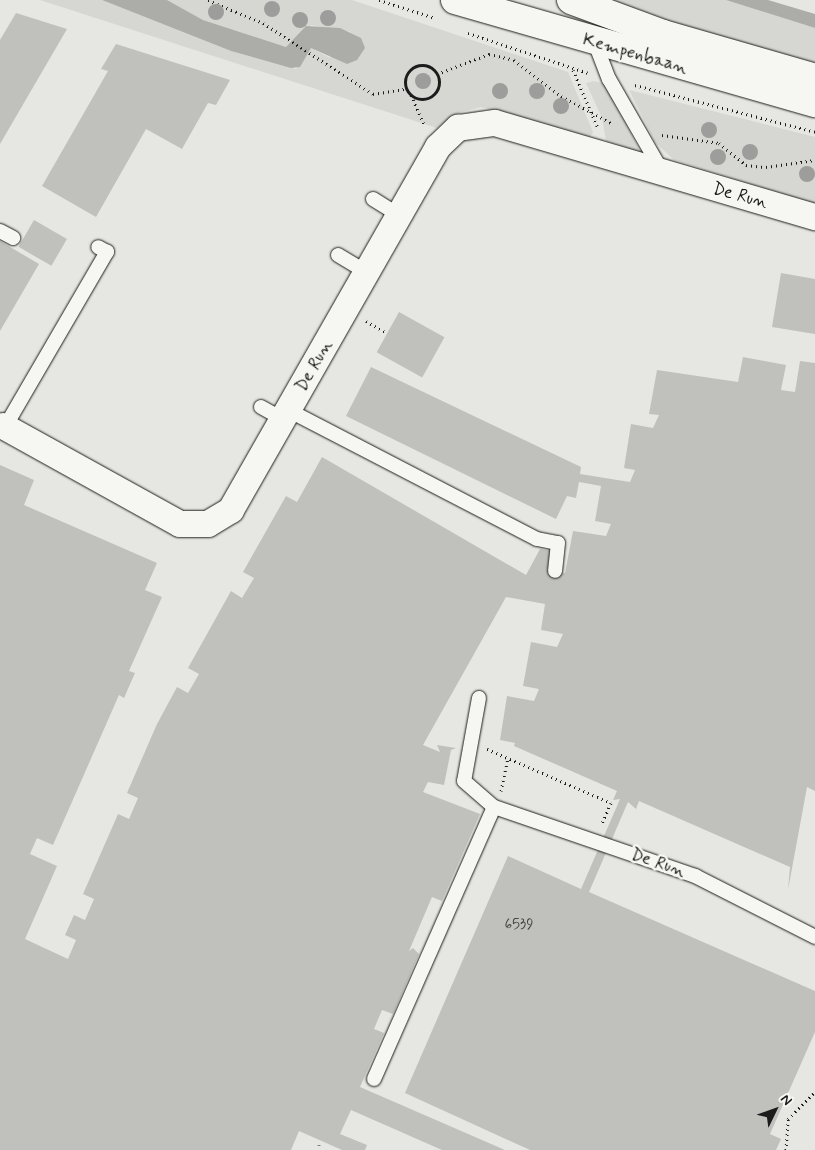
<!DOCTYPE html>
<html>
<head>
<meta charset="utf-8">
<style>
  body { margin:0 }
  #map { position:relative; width:815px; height:1150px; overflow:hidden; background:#f6f6f2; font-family:Mynerve,sans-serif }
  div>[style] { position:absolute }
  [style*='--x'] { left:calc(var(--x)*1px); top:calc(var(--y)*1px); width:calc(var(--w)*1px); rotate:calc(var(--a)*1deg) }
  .built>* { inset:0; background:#e6e6e2; transform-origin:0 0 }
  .green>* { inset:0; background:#d6d6d2 }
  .water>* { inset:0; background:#acaca9 }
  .building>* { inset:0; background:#c0c0bd; transform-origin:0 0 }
  .path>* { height:3px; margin-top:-1.5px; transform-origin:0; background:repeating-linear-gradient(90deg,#1c1c1c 0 1px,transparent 0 5px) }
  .path>.ring { margin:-1.5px; padding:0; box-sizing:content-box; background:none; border:3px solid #1c1c1c; border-radius:50% }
  .roads { filter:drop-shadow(0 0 1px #1c1c1c) drop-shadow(0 0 1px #1c1c1c) }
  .service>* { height:14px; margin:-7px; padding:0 7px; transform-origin:7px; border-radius:7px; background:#f6f6f2 }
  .minor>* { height:26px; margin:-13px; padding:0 13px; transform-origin:13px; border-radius:13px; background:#f6f6f2 }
  .secondary>* { height:28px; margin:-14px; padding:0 14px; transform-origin:14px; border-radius:14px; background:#f6f6f2 }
  .trees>* { width:16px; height:16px; margin:-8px; border-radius:50%; background:#9d9d9b }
  span { translate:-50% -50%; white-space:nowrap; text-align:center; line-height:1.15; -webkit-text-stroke:5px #f6f6f2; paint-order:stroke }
  .number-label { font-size:15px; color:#454544 }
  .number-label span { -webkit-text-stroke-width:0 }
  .street-label { font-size:18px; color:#1c1c1c }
  .north { position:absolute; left:750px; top:1085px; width:50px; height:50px; -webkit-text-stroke:4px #f6f6f2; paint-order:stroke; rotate:48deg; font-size:14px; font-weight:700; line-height:20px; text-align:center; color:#1c1c1c }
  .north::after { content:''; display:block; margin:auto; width:18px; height:22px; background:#1c1c1c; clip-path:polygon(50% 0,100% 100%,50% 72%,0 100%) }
</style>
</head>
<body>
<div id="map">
  <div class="built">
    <i style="left:0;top:0;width:815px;height:1150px"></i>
  </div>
  <div class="green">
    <i style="clip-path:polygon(40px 0,102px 0,231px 51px,296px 69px,311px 48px,330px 58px,351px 32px,311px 25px,286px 47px,203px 20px,167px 0,352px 0,568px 72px,593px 132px,590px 137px,481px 107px,458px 113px,437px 128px)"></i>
    <i style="clip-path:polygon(602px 0,726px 0,815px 28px,815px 63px,725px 41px)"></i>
    <i style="clip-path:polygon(594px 81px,605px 84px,641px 153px,606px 141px,602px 118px,586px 83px)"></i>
    <i style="clip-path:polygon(629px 90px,815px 137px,815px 204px,674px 160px,655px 142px)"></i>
  </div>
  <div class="water">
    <i style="clip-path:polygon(102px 0,167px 0,203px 20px,286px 47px,306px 26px,340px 28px,361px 38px,365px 48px,357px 60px,347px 64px,311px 48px,300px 67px,291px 68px,231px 51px)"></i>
    <i style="clip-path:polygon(726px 0,768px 0,815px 14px,815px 28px)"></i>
  </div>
  <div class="building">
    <i style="clip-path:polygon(16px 13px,67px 29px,0 144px,0 40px)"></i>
    <i style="clip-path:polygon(116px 44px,230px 80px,216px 105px,208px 103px,182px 149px,146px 129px,96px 217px,42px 186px,108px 71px,101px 69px)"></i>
    <i style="left:34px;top:220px;width:38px;height:31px;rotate:30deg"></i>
    <i style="clip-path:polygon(0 241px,39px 264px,0 331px)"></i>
    <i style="clip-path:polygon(781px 273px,815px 279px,815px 334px,772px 327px)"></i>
    <i style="left:399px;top:312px;width:52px;height:46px;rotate:29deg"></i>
    <i style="clip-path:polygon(743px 357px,786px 365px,781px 390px,795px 392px,800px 361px,815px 363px,815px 791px,807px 787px,788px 890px,790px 867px,639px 801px,636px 809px,628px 802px,589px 892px,815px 991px,815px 1032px,770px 1134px,781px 1139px,776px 1150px,530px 1150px,405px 1093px,508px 856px,581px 889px,620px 799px,613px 800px,617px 791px,514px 746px,515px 743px,500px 740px,507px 696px,534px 701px,539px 689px,523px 686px,531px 642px,557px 647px,563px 634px,541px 630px,545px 604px,506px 597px,423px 745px,440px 752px,437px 745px,456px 748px,451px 750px,444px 785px,428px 782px,423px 792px,480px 814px,442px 901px,432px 897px,409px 951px,413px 948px,419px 954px,393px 1014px,382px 1010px,374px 1029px,384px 1033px,360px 1087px,505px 1150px,442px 1150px,351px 1110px,340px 1134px,367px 1145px,365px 1150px,342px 1150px,299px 1131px,291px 1150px,0 1150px,0 465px,34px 480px,24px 505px,157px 563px,145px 590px,162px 597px,129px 671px,135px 673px,124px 698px,119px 695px,53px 845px,37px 838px,30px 854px,57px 866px,25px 939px,68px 959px,76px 940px,65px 935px,74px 915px,85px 920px,94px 899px,83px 894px,118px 814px,129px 819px,138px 798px,127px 793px,157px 724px,177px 687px,188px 693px,199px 674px,188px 668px,231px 591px,242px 598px,254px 578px,243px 572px,286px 496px,297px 502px,322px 457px,526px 575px,540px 549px,551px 551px,548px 570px,565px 573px,573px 531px,606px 536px,611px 524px,595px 521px,601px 486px,579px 482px,576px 498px,567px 496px,556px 519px,346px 416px,371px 367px,581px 467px,580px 474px,630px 482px,635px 470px,624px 468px,631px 424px,653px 428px,659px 415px,649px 414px,657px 370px,738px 382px)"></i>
  </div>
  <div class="path">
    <i style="--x:208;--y:0;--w:60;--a:22.7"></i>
    <i style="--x:263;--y:23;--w:131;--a:32.8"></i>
    <i style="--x:373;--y:94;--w:33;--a:-9"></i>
    <i style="--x:379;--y:0;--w:59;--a:17.8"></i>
    <i style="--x:468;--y:33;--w:126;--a:18.4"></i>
    <i class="ring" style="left:405px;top:65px;width:31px;height:31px"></i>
    <i style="--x:573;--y:70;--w:63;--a:66.7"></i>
    <i style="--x:437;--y:74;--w:56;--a:-21"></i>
    <i style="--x:489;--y:54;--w:26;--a:13"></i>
    <i style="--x:514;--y:60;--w:59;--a:37.5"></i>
    <i style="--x:561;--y:96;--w:59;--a:28.3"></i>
    <i style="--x:635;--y:85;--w:186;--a:14.6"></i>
    <i style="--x:411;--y:95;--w:34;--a:66"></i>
    <i style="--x:662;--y:135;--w:58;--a:8"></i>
    <i style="--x:719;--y:143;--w:35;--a:39"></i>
    <i style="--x:746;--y:165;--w:20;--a:6"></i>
    <i style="--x:766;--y:167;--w:49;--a:-8.1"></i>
    <i style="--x:366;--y:321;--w:24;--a:30"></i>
    <i style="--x:487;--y:749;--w:135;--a:23.5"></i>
    <i style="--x:611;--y:803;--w:24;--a:114"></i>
    <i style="--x:501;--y:791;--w:34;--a:-78"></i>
    <i style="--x:319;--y:1145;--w:5;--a:90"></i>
    <i style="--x:786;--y:1150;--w:31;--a:-86"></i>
    <i style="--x:788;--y:1119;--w:38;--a:-45"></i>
  </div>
  <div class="roads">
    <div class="service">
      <i style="--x:595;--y:43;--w:39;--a:69"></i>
      <i style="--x:609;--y:79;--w:108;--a:60.1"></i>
      <i style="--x:373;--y:199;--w:31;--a:32"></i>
      <i style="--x:0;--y:231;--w:15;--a:28"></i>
      <i style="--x:338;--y:255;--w:33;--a:31"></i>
      <i style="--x:261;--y:407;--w:25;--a:29"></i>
      <i style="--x:288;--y:410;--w:280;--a:27.4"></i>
      <i style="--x:537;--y:539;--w:21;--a:11"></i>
      <i style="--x:558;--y:543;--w:28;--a:96"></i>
      <i style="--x:5;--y:427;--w:203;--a:-59.8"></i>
      <i style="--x:107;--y:252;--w:10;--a:-151"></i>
      <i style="--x:479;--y:698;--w:84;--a:100.2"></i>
      <i style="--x:464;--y:781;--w:40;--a:41"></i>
      <i style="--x:494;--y:807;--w:213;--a:18.9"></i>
      <i style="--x:695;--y:876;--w:135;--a:26.9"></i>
      <i style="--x:374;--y:1079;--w:297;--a:-66.2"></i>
    </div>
    <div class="minor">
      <i style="--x:3;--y:426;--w:202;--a:29"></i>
      <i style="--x:180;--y:524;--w:28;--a:0"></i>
      <i style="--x:208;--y:524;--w:27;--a:-31"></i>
      <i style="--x:231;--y:510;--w:418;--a:-60.3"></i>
      <i style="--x:438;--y:147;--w:28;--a:-44"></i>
      <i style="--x:458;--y:128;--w:37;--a:-8"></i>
      <i style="--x:495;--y:123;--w:334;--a:16.4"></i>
    </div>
    <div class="secondary">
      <i style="--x:455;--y:0;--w:374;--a:16"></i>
      <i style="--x:571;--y:0;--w:98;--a:20.3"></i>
      <i style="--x:663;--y:34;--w:158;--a:16.1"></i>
    </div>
  </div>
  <div class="trees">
    <i style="left:272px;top:9px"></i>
    <i style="left:216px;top:12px"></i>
    <i style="left:328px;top:18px"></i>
    <i style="left:300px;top:20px"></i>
    <i style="left:423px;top:81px"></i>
    <i style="left:500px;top:91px"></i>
    <i style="left:537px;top:91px"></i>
    <i style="left:561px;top:106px"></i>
    <i style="left:709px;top:130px"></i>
    <i style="left:750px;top:152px"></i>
    <i style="left:718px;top:157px"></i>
    <i style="left:807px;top:174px"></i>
  </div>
  <div class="number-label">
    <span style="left:519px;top:926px">6539</span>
  </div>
  <div class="street-label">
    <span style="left:635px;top:54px;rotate:16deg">Kempenbaan</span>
    <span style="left:740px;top:196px;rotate:15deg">De Run</span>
    <span style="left:314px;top:366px;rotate:-60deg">De Run</span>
    <span style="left:658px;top:863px;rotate:19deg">De Run</span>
  </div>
  <div class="north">N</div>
</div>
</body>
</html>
